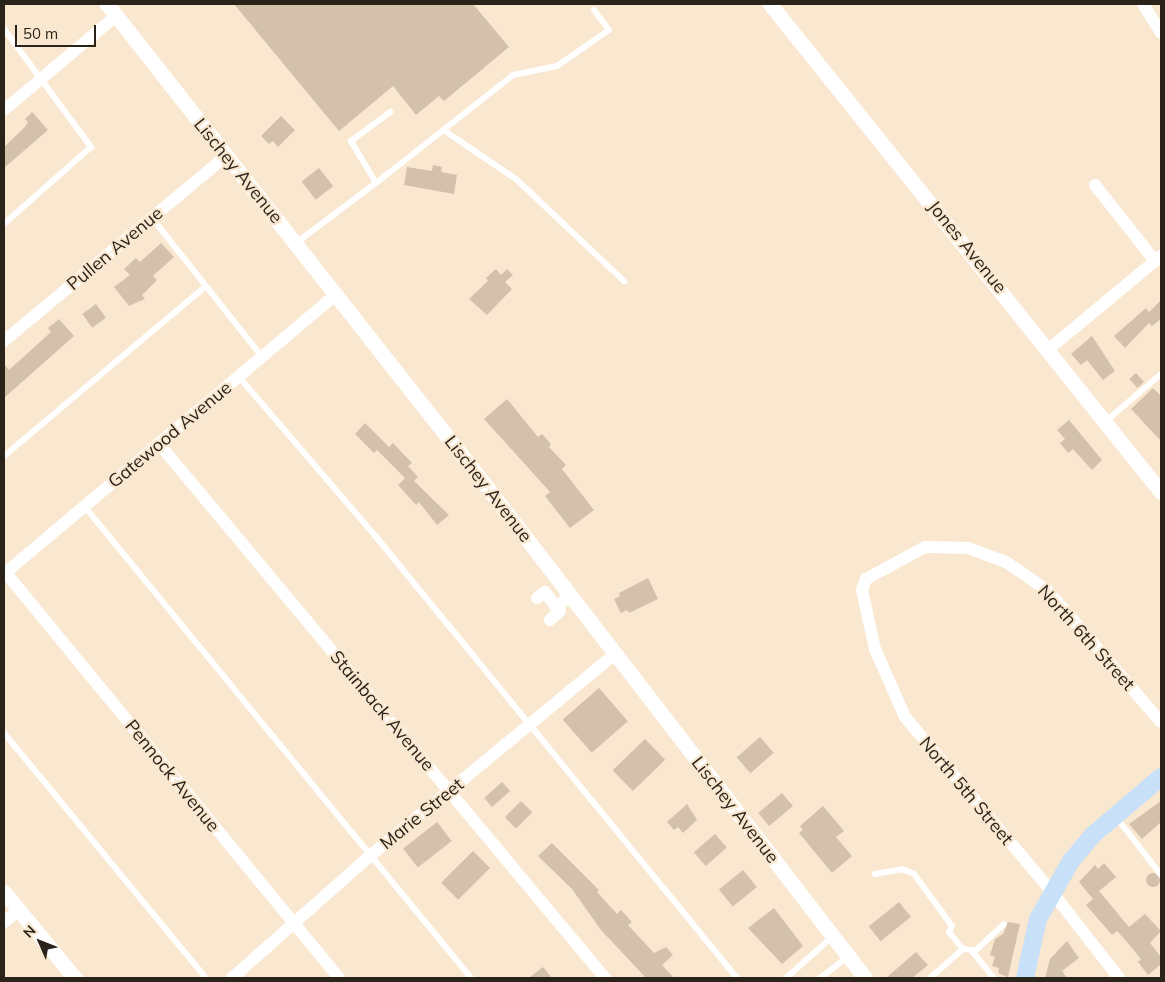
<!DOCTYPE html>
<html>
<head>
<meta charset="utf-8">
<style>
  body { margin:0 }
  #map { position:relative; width:1165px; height:982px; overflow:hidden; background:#fae7d0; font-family:Mulish,sans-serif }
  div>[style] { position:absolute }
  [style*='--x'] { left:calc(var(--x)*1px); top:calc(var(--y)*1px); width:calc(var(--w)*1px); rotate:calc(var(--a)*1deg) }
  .building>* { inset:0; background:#d3c1ab; transform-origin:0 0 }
  .round { border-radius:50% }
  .service>* { height:6px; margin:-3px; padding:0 3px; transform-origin:3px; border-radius:3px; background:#fff }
  .minor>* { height:12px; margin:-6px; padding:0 6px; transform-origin:6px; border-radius:6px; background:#fff }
  .tertiary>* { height:15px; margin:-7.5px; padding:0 7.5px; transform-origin:7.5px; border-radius:7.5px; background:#fff }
  .secondary>* { height:18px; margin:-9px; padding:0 9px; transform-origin:9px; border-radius:9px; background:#c8e0f8 }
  span { translate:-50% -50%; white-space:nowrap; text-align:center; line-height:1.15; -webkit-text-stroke:4.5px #fae7d0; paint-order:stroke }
  .street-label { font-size:18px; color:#29231a }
  .frame { position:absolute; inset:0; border:5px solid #29231a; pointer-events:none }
  .north { position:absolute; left:15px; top:917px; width:50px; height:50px; -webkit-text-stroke:4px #fae7d0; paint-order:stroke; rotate:314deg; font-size:14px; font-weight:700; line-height:20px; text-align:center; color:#29231a }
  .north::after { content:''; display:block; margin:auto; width:18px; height:22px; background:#29231a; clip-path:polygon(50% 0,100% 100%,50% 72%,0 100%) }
  .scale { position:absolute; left:15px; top:25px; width:81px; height:22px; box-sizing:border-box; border:2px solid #29231a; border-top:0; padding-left:6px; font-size:15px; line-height:18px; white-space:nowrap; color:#29231a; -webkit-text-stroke:4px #fae7d0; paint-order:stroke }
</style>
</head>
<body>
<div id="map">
  <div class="building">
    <i style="clip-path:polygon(234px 4px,473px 4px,509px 47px,444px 101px,439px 96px,416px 115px,393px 86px,339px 131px)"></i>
    <i style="clip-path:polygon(32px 112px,48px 130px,4px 168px,4px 147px,25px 127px,28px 122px,25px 119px)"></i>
    <i style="clip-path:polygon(281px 116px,295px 130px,278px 147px,273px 141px,269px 144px,261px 136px)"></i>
    <i style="clip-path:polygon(433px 165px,442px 167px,441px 172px,457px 175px,454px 194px,404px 185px,407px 167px,432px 171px)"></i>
    <i style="left:319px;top:168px;width:23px;height:22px;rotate:52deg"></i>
    <i style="clip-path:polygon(161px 243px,174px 257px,153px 276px,157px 280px,142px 295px,145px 299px,129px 306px,114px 287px,130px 275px,124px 269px,136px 258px,140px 262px)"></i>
    <i style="clip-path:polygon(496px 269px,501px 275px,507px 269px,513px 275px,505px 282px,512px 289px,487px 315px,469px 299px,488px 281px,486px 278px)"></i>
    <i style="clip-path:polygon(1161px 300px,1161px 319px,1152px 326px,1149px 323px,1125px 348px,1114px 336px,1146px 308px,1149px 312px)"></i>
    <i style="left:96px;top:304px;width:17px;height:17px;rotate:54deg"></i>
    <i style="clip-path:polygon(59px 319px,74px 336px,4px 398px,4px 364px,9px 370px,51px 332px,48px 328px)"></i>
    <i style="clip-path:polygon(1092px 336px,1115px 371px,1103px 380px,1087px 360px,1081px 365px,1071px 354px)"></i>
    <i style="left:1136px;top:373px;width:12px;height:9px;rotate:48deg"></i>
    <i style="clip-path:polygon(1153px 388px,1161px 396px,1161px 441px,1131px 409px)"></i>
    <i style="clip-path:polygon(507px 399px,538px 437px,542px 434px,551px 444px,549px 447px,566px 465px,562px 469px,594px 510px,570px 528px,545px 496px,550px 492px,484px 419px)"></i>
    <i style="clip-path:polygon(1069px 420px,1102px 460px,1092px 470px,1073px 449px,1068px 453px,1060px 443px,1065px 439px,1057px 430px)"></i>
    <i style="clip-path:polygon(365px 423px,389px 447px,393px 443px,412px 463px,408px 466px,418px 477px,414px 481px,449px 515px,437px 525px,419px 502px,416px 505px,398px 485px,405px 478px,377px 450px,374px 453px,355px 434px)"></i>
    <i style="clip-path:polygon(648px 578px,658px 599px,629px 613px,627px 610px,621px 613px,614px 599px,620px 596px,619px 593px)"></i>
    <i style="left:599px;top:688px;width:44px;height:48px;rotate:49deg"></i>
    <i style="left:760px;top:737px;width:21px;height:31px;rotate:49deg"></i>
    <i style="left:645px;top:739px;width:29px;height:45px;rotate:46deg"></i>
    <i style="left:502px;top:782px;width:12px;height:24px;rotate:48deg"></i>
    <i style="left:782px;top:793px;width:17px;height:31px;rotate:50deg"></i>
    <i style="left:521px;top:801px;width:16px;height:23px;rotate:45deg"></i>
    <i style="clip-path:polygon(1161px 801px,1161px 822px,1142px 839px,1129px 824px)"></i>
    <i style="clip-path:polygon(687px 804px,697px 820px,683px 833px,678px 827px,674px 830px,667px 822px)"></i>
    <i style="clip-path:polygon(823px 806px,844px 831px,836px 837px,852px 856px,832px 873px,799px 833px,803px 830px,800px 826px)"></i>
    <i style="left:437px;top:822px;width:24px;height:43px;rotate:52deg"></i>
    <i style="left:715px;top:834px;width:18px;height:28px;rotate:49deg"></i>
    <i style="clip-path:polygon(552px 843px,599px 890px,597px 892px,617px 914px,621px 910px,632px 922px,628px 925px,654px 953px,666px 947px,673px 955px,662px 965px,674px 978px,646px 978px,601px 930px,572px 889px,538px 856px)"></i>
    <i style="left:473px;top:851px;width:24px;height:45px;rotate:45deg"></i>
    <i style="clip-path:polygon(1104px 863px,1116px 877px,1099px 891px,1129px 927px,1145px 914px,1161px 931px,1150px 943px,1161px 957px,1161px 964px,1148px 975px,1138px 962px,1141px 959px,1127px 942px,1117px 931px,1112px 935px,1086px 905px,1093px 899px,1079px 882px,1095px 865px,1098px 869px)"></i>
    <i style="left:743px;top:870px;width:22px;height:31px;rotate:51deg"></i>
    <i class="round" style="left:1146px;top:873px;width:14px;height:14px"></i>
    <i style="left:899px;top:902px;width:19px;height:39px;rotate:51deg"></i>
    <i style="clip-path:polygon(774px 908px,803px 946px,782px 964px,748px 928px)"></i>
    <i style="clip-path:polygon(1008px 922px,1020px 924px,1008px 977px,998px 973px,999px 968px,992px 966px,995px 957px,990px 955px,995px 939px,1003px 934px)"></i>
    <i style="clip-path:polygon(1067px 941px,1079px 958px,1062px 971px,1067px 978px,1045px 978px,1050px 959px)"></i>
    <i style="clip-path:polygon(916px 952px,928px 965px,912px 978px,886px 978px)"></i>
    <i style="clip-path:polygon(543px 967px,552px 978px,529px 978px)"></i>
  </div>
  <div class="service">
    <i style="--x:4;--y:29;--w:147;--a:53.6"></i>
    <i style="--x:91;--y:147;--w:116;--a:138.5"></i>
    <i style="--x:445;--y:131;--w:86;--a:34.1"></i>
    <i style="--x:516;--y:179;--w:149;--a:43.4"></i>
    <i style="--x:376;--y:183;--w:174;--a:-38.2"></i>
    <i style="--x:513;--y:75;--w:45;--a:-11.6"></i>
    <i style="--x:557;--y:66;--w:63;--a:-34.7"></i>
    <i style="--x:609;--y:30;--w:25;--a:-127"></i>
    <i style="--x:152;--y:218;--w:177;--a:51.6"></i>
    <i style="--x:296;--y:243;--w:100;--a:-36.9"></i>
    <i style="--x:376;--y:183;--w:49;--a:-120.8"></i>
    <i style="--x:351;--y:141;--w:49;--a:-36.6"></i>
    <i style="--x:239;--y:377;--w:204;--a:49.4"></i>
    <i style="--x:372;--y:532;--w:576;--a:50.7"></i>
    <i style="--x:1106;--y:421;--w:72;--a:-40.5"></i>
    <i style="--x:4;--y:456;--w:264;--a:-40.1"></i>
    <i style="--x:85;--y:507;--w:609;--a:50.66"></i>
    <i style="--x:4;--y:733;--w:318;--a:50.5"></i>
    <i style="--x:1116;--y:817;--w:73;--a:52.2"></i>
    <i style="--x:875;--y:874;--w:27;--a:-10"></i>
    <i style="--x:902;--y:869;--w:13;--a:23"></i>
    <i style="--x:914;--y:874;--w:64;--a:53.8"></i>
    <i style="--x:952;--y:926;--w:7;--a:117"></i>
    <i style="--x:949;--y:932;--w:22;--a:51"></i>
    <i style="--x:963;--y:949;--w:44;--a:138.7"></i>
    <i style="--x:963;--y:949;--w:8;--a:7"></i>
    <i style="--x:971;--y:950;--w:36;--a:51"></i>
    <i style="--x:973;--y:953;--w:42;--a:-43.1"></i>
    <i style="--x:786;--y:978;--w:62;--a:-41.7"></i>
    <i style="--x:820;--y:978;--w:35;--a:-37"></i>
  </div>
  <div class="minor">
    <i style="--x:1143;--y:4;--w:34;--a:58"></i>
    <i style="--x:4;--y:110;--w:146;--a:-40"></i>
    <i style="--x:1095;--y:185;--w:97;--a:51.7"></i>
    <i style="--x:4;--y:341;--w:289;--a:-39.8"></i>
    <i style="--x:1049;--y:349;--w:146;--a:-39.7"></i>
    <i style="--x:160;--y:445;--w:694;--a:50.14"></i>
    <i style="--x:6;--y:573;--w:524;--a:50.57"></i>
    <i style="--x:4;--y:574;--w:433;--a:-40.1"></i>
    <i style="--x:537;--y:598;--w:10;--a:-37"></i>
    <i style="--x:545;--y:592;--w:19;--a:54"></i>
    <i style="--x:556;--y:607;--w:18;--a:-38"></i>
    <i style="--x:550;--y:620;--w:13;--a:-42"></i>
    <i style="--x:560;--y:611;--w:6;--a:-135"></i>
    <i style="--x:4;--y:922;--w:19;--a:-39"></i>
    <i style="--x:232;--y:978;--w:184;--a:-41.5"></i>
    <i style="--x:370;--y:856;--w:318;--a:-39.5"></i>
    <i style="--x:1119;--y:978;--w:109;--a:-127.9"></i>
    <i style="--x:1052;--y:892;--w:229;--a:-130"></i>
    <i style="--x:905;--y:717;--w:74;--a:-113.8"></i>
    <i style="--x:875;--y:649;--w:60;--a:-102.4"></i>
    <i style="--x:862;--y:590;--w:12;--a:-70"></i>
    <i style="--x:866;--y:579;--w:67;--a:-28.5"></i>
    <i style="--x:925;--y:547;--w:43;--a:1.3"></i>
    <i style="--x:968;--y:548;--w:40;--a:20.2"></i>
    <i style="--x:1006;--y:562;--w:50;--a:34.3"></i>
    <i style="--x:1047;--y:590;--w:174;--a:49.2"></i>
  </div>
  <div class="tertiary">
    <i style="--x:107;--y:4;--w:613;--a:51.82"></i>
    <i style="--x:486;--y:486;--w:621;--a:52.39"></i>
    <i style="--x:770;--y:4;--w:625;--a:51.3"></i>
    <i style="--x:4;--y:892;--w:112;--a:50.5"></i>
  </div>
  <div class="secondary">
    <i style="--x:1025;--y:978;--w:60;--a:-77.6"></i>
    <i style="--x:1038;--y:919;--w:67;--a:-60.4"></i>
    <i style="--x:1071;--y:861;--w:35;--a:-50"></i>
    <i style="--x:1094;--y:834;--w:88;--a:-40.4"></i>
  </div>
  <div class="street-label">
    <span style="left:238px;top:171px;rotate:51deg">Lischey Avenue</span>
    <span style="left:967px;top:247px;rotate:51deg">Jones Avenue</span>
    <span style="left:115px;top:249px;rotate:-40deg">Pullen Avenue</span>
    <span style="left:170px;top:435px;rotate:-40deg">Gatewood Avenue</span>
    <span style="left:488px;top:489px;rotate:52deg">Lischey Avenue</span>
    <span style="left:1086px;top:638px;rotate:48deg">North 6th Street</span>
    <span style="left:382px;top:711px;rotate:50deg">Stainback Avenue</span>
    <span style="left:172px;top:776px;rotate:51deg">Pennock Avenue</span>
    <span style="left:966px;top:791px;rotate:50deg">North 5th Street</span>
    <span style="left:735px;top:810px;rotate:52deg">Lischey Avenue</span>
    <span style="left:422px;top:814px;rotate:-39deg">Marie Street</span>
  </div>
  <div class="frame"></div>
  <div class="north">N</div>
  <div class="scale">50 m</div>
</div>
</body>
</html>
